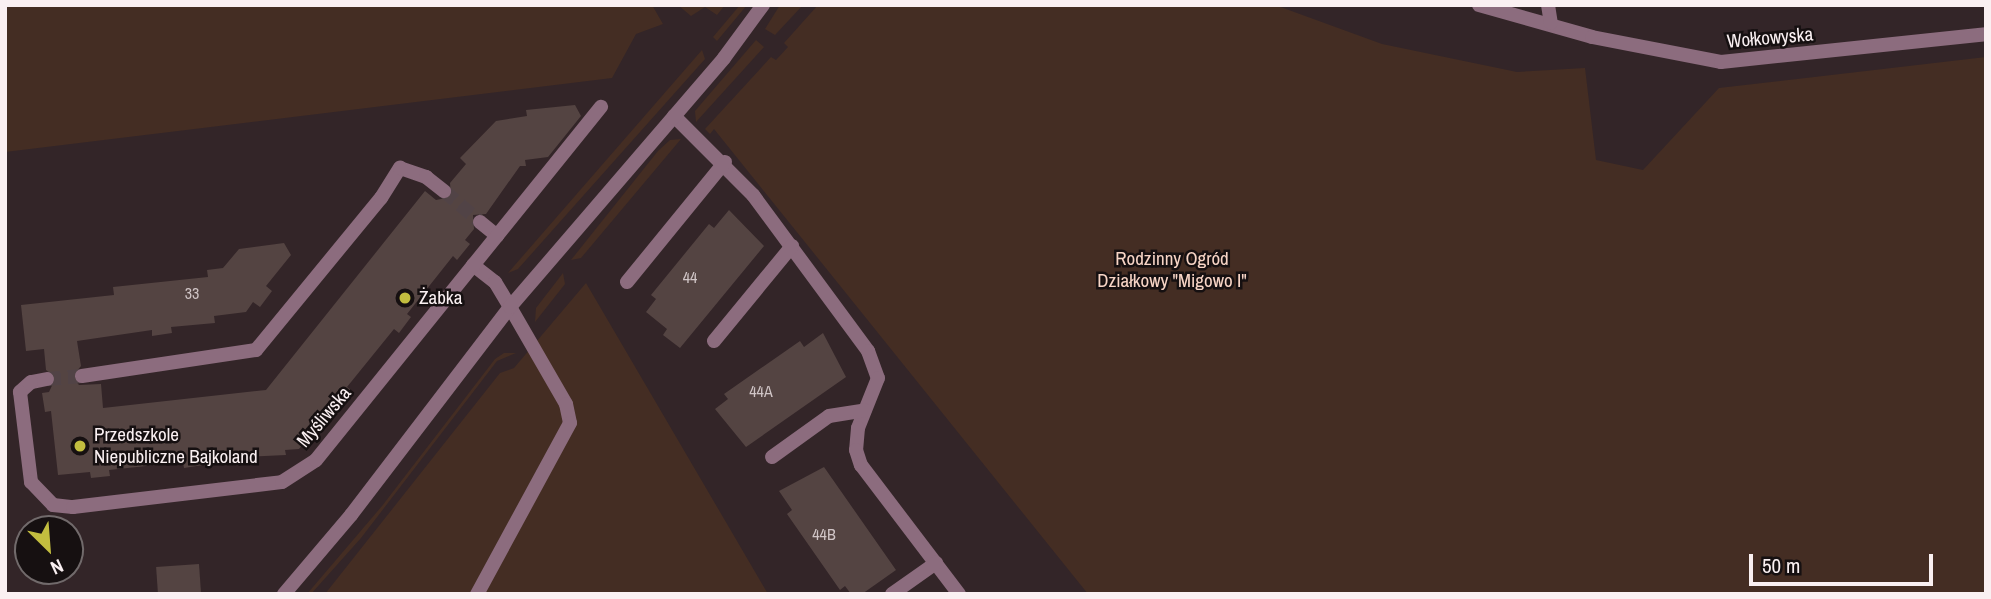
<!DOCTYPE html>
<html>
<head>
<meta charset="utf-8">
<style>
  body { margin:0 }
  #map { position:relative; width:1991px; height:599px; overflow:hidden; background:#332528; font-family:"Archivo Narrow",sans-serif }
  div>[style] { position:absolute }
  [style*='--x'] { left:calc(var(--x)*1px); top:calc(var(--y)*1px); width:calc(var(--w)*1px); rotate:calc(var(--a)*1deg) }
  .green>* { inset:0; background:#442d23 }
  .building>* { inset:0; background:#544442; transform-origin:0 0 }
  .minor-tunnel>* { height:14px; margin-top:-7px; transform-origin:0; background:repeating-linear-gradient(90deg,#514346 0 14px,transparent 0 21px) }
  .minor>* { height:14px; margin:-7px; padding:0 7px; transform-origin:7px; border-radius:7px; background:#8c6c7e }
  .tertiary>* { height:14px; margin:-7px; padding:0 7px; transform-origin:7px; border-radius:7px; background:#8c6c7e }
  .dots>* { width:19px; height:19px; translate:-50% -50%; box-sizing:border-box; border:4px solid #161011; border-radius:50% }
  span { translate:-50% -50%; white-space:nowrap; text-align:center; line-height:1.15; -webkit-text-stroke:5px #161011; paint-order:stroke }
  .number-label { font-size:16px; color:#d0c5c6 }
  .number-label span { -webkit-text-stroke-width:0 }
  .street-label { font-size:19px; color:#faf0f2 }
  .park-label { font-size:19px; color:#f8d5c6 }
  .poi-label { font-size:19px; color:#faf0f2 }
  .left { translate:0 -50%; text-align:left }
  .frame { position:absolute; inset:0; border:7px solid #faf0f2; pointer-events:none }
  .north { position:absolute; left:14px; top:515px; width:70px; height:70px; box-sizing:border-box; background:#161011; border:2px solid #716a6b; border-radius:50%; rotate:155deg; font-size:19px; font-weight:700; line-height:28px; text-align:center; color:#faf0f2 }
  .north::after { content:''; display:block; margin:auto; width:24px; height:32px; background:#c2bd3f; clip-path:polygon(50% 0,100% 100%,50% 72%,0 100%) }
  .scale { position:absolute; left:1749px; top:554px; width:184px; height:32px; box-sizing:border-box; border:4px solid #faf0f2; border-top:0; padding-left:9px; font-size:21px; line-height:24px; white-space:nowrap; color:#faf0f2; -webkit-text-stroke:5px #161011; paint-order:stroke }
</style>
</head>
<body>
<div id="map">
  <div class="green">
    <i style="clip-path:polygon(5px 5px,652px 5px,663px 24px,636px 34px,612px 78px,5px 152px)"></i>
    <i style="clip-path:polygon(678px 5px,725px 5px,717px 15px,705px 7px,691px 16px)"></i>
    <i style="clip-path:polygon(740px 5px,747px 5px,717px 41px,713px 37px)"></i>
    <i style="clip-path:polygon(780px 5px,803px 5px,775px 35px,765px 29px)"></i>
    <i style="clip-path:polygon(818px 5px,1275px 5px,1382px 44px,1517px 72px,1585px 68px,1596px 160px,1643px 170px,1719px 88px,1986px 57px,1986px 594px,1088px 594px,714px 129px,710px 134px,705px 129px,771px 57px,776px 60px,788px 47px,784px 43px)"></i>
    <i style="clip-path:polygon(756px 40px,764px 47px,696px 122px,695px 111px)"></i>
    <i style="clip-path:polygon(702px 50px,705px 59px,518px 269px,508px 273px)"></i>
    <i style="clip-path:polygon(681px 139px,581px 258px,571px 260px,658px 151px,670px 140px)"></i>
    <i style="clip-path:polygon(563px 273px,565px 284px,535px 322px,536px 308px)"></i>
    <i style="clip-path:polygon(586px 283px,768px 594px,325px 594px,500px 373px,514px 368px)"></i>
    <i style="clip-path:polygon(504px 353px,516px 353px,497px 361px,361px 538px,311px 594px,307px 594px,382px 506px,495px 359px)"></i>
  </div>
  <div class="building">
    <i style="clip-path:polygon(575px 105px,581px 116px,548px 157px,525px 160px,526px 166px,520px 166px,486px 214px,473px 215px,474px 229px,465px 240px,470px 244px,457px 260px,453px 256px,407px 314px,411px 317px,399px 333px,394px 329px,347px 387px,352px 391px,346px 399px,340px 406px,335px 403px,299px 449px,285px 450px,286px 455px,202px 459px,203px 465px,184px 468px,183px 462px,109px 470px,110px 476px,91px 478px,90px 472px,58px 475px,51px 411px,45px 412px,42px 393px,49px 392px,56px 377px,46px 370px,44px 349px,26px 351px,21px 305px,114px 295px,113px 287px,208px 277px,207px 270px,223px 268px,239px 249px,284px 243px,291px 255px,266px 286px,272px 291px,260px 307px,253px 302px,246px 312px,214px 316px,215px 323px,171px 327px,172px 333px,152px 336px,152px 330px,77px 341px,81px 366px,72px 377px,79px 385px,101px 384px,103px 408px,266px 390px,425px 191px,436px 200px,451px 197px,450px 183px,466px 164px,460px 158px,496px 121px,527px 116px,526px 110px)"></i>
    <i style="clip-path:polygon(729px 210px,764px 246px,680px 348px,663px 335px,667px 329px,646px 312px,656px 299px,651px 295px,709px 224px,714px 228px)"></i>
    <i style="clip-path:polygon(823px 333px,846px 377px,746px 447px,715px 409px,728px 399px,724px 394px,800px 341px,804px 347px)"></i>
    <i style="clip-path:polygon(824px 467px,896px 570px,862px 594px,851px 594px,845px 586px,840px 590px,787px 514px,792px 510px,779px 491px)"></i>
    <i style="left:199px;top:564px;width:30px;height:43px;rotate:86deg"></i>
  </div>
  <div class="minor-tunnel">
    <i style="--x:444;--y:191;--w:48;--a:40.7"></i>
    <i style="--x:47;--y:379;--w:35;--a:-5"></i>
  </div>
  <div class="minor">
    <i style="--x:1479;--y:5;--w:117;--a:15.8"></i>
    <i style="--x:1592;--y:37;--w:131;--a:11"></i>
    <i style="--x:1721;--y:62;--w:266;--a:-6"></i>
    <i style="--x:1548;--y:5;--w:18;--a:81"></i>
    <i style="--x:674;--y:116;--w:112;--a:45"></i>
    <i style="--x:753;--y:195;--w:194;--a:53.6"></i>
    <i style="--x:868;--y:351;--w:29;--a:70"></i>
    <i style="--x:878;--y:378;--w:54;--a:111.8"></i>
    <i style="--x:858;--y:428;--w:22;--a:95"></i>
    <i style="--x:856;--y:450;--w:16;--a:72"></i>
    <i style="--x:861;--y:465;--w:162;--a:52.8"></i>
    <i style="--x:480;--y:222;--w:22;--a:39"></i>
    <i style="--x:473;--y:265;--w:28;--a:38"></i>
    <i style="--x:495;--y:282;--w:29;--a:59"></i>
    <i style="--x:510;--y:307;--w:112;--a:60"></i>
    <i style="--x:566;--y:404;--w:19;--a:78"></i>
    <i style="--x:570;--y:423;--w:195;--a:118.5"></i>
    <i style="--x:627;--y:282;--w:155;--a:-50.8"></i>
    <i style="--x:714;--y:341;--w:123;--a:-50.6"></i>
    <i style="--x:82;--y:376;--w:176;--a:-8.5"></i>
    <i style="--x:256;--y:350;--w:197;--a:-50.6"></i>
    <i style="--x:381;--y:198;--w:36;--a:-58"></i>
    <i style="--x:400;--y:168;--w:28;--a:19"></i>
    <i style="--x:426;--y:177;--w:23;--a:38"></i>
    <i style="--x:47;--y:379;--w:16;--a:169"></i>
    <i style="--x:31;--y:382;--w:15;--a:138"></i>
    <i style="--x:20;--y:392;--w:91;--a:83"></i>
    <i style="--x:31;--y:482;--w:32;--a:46"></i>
    <i style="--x:53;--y:505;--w:20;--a:6"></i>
    <i style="--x:73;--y:507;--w:210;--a:-6.8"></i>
    <i style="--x:282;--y:482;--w:40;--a:-32.9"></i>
    <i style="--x:316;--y:460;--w:454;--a:-51.1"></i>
    <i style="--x:772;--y:457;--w:70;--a:-35.7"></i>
    <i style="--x:829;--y:416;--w:36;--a:-9"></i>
    <i style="--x:892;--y:594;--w:54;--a:-35.2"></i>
  </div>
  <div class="tertiary">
    <i style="--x:284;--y:594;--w:104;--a:-49.7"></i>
    <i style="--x:351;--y:515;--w:262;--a:-52.6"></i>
    <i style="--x:510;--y:307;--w:328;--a:-49.3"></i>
    <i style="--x:724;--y:58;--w:66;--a:-53.7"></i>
  </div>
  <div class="dots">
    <i style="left:405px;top:298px;background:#c2bd3f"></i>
    <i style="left:80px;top:446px;background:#c2bd3f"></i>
  </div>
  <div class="number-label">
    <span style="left:690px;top:277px">44</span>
    <span style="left:192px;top:293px">33</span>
    <span style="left:761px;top:391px">44A</span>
    <span style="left:824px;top:534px">44B</span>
  </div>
  <div class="street-label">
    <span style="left:1770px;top:38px;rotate:-5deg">Wołkowyska</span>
    <span style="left:324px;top:417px;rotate:-50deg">Myśliwska</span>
  </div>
  <div class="park-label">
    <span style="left:1172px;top:270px">Rodzinny Ogród<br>Działkowy "Migowo I"</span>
  </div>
  <div class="poi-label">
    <span class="left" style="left:419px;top:298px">Żabka</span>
    <span class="left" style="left:94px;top:446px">Przedszkole<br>Niepubliczne Bajkoland</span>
  </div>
  <div class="frame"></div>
  <div class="north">N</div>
  <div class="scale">50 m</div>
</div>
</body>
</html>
